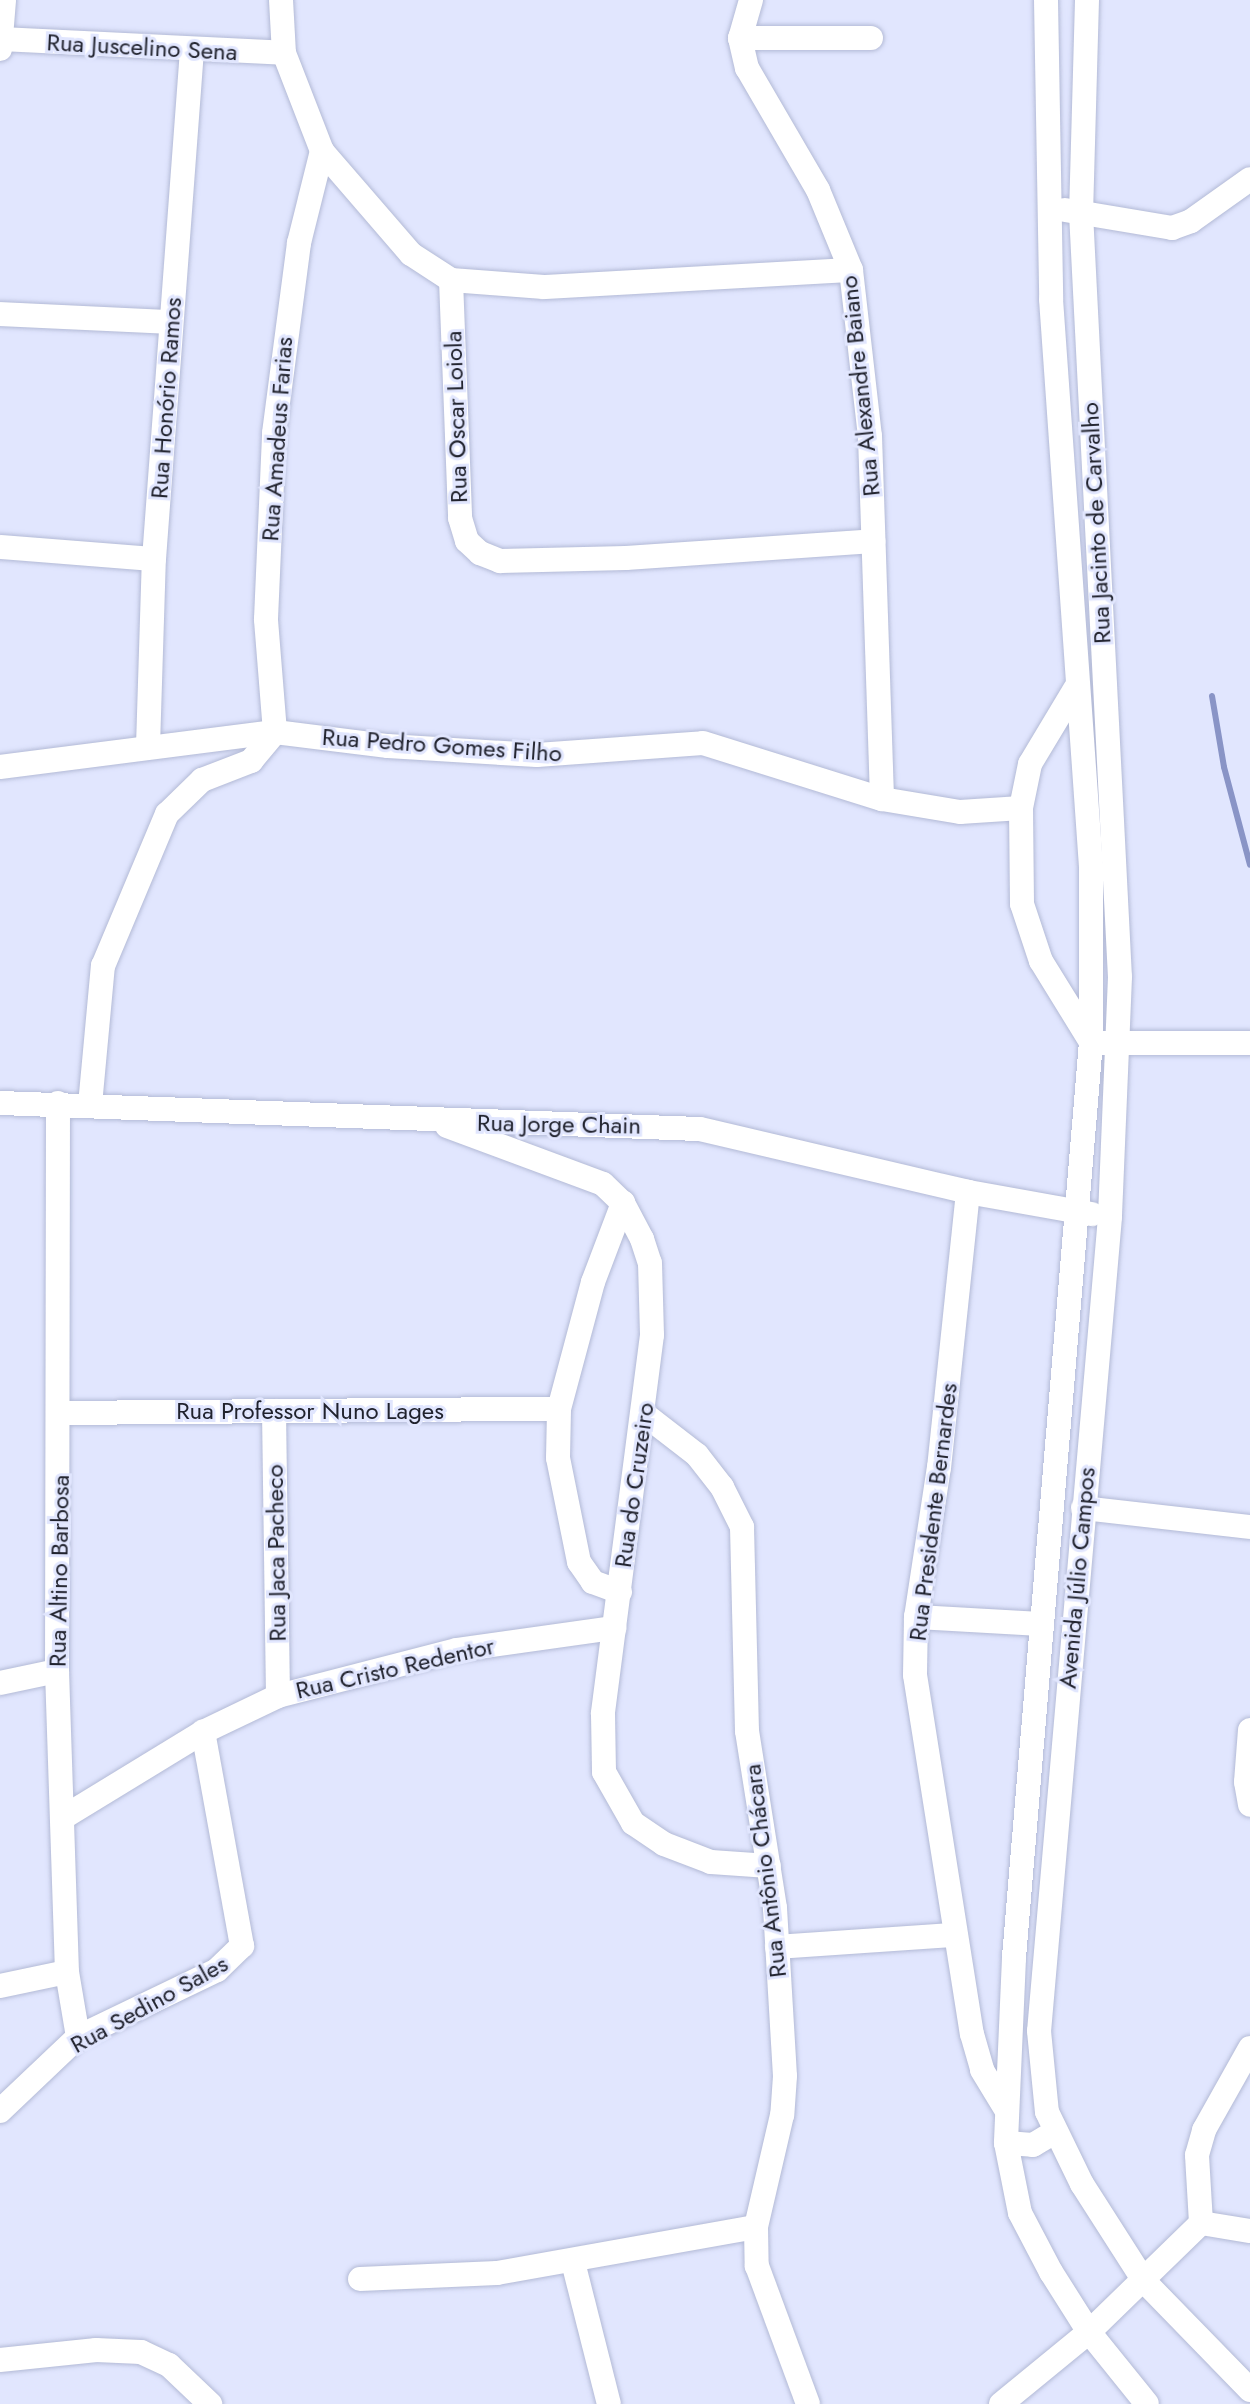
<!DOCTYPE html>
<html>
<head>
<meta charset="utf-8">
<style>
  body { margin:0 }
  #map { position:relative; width:1250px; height:2404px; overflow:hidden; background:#e1e6fe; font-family:Jost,sans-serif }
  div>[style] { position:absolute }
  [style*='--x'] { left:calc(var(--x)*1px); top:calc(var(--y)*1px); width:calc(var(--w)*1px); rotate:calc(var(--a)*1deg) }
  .stream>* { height:6px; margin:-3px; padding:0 3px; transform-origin:3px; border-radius:3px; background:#8994c6 }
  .roads { filter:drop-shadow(0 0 2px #b3bad6) drop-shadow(0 0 2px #b3bad6) }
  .minor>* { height:24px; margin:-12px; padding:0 12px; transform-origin:12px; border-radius:12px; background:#fff }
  span { translate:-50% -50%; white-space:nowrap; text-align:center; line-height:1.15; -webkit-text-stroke:6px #e1e6fe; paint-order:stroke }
  .street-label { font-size:24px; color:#20222d }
</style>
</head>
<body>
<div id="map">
  <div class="stream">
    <i style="--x:1212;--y:696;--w:72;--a:80.4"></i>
    <i style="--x:1224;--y:767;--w:101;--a:75.1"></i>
  </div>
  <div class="roads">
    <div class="minor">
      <i style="--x:281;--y:0;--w:53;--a:86.8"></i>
      <i style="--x:284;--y:53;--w:105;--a:68.8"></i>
      <i style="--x:322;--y:151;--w:136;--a:49.2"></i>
      <i style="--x:411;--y:254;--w:48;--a:33"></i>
      <i style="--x:751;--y:0;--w:40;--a:106"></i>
      <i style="--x:740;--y:38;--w:31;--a:77"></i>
      <i style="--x:747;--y:68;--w:141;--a:59.8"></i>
      <i style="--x:818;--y:190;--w:87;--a:67.6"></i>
      <i style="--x:851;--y:270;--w:167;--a:83.5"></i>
      <i style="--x:870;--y:436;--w:363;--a:88.1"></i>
      <i style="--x:1046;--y:0;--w:299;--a:89"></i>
      <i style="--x:1051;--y:299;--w:569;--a:85.97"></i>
      <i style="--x:1091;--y:867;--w:175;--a:90"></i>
      <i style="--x:1091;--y:1042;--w:919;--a:94.81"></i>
      <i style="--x:1014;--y:1958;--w:185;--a:92.5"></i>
      <i style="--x:1006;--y:2143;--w:71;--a:78.7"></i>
      <i style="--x:1020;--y:2213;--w:67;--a:62.3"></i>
      <i style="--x:1051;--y:2272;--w:71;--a:57.7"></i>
      <i style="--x:1089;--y:2332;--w:92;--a:51.1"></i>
      <i style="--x:1087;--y:0;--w:213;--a:91.6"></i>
      <i style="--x:1081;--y:213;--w:765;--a:87.08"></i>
      <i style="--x:1120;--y:977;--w:240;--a:92.4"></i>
      <i style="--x:1110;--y:1217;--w:817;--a:94.98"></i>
      <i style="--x:1039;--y:2031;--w:81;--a:84.4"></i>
      <i style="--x:1047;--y:2112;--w:80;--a:64.1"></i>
      <i style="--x:1082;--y:2184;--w:115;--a:57.4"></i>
      <i style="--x:1144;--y:2281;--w:152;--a:45.8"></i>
      <i style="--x:740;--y:38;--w:131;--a:0"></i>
      <i style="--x:1;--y:39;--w:283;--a:2.8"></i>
      <i style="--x:0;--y:49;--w:49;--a:-85.3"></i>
      <i style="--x:1065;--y:210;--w:109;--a:9.5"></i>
      <i style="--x:1172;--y:228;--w:20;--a:-20"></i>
      <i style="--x:1191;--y:221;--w:72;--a:-35.4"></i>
      <i style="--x:451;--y:280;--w:238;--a:87.8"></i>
      <i style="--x:460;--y:518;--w:24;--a:73"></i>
      <i style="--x:467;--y:541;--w:18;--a:43"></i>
      <i style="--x:480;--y:553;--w:22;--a:22"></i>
      <i style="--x:500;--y:561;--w:126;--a:-1.4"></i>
      <i style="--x:626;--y:558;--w:248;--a:-3.9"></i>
      <i style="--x:451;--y:280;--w:93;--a:4.3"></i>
      <i style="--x:544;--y:287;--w:307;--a:-3.2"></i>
      <i style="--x:0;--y:314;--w:171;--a:2.7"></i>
      <i style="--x:0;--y:547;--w:154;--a:4.5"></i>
      <i style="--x:1075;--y:689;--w:87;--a:121"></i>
      <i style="--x:1030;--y:764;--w:45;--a:101.6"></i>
      <i style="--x:1021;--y:808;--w:96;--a:89.4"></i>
      <i style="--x:1022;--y:904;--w:60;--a:71.6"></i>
      <i style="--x:1041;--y:961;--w:95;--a:58.3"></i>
      <i style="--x:148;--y:746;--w:187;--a:-88.2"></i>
      <i style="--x:154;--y:559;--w:510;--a:-85.73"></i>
      <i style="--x:0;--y:767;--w:277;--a:-7.3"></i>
      <i style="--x:275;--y:732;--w:114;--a:7.1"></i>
      <i style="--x:388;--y:746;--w:149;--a:3.5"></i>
      <i style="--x:537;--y:755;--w:166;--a:-4.1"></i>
      <i style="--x:703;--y:743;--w:188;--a:17.4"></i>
      <i style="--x:882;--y:799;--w:79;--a:9.5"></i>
      <i style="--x:960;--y:812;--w:61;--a:-3.8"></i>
      <i style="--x:1101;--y:1043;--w:149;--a:0"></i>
      <i style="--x:0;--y:1103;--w:700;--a:2.13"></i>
      <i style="--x:700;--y:1129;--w:275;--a:13.2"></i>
      <i style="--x:968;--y:1192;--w:126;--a:10.1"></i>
      <i style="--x:58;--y:1103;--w:568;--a:90.1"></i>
      <i style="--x:57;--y:1671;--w:301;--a:88.1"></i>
      <i style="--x:67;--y:1972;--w:66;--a:80.4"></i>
      <i style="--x:90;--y:1105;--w:140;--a:-84.7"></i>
      <i style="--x:103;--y:966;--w:165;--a:-67.2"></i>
      <i style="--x:167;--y:814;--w:49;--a:-44.2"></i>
      <i style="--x:202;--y:780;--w:53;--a:-21.2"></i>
      <i style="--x:251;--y:761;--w:38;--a:-50"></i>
      <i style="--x:275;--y:732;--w:113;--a:-94.6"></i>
      <i style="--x:266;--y:619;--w:186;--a:-87.5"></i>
      <i style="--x:274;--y:433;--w:192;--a:-82.5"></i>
      <i style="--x:299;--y:243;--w:95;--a:-76"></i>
      <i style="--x:447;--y:1126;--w:166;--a:20.4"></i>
      <i style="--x:603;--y:1184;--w:28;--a:44"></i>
      <i style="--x:623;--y:1203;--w:41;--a:62.2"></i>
      <i style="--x:642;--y:1239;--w:25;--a:72"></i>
      <i style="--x:650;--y:1263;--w:72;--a:88.4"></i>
      <i style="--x:652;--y:1335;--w:382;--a:97.4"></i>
      <i style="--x:603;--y:1714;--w:58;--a:89"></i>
      <i style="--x:604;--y:1772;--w:59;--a:60.4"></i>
      <i style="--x:633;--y:1823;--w:37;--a:34"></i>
      <i style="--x:664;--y:1844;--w:50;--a:21"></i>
      <i style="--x:711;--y:1862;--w:58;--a:3.9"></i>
      <i style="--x:968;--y:1192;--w:277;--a:96"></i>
      <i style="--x:939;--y:1467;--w:152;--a:98.7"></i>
      <i style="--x:916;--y:1617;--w:58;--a:91"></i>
      <i style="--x:915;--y:1675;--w:363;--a:81"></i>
      <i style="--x:972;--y:2034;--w:37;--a:74"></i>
      <i style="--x:982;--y:2070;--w:44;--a:58.8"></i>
      <i style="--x:274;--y:1411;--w:285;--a:89.2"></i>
      <i style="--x:61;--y:1413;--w:498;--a:-0.5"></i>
      <i style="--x:644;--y:1414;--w:67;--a:37.7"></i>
      <i style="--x:697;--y:1455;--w:41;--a:52"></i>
      <i style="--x:722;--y:1487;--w:45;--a:63.4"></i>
      <i style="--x:742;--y:1527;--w:204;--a:88.6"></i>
      <i style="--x:747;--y:1731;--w:179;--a:81"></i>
      <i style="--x:775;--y:1908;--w:168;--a:86.6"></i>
      <i style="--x:785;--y:2076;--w:39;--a:94"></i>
      <i style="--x:782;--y:2115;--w:115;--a:103.1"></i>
      <i style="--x:756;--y:2227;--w:39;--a:89"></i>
      <i style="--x:757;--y:2266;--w:147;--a:69.7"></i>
      <i style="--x:1083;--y:1508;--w:168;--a:6.5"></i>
      <i style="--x:620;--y:1592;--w:29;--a:-160"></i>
      <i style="--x:593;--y:1582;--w:24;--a:-125"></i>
      <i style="--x:579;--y:1562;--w:106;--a:-101.4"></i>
      <i style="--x:558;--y:1458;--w:49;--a:-88.8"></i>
      <i style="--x:559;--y:1409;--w:131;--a:-75"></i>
      <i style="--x:593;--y:1282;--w:85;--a:-69.2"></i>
      <i style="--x:916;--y:1617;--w:126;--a:3.2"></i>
      <i style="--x:0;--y:1683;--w:58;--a:-11.9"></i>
      <i style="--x:1250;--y:1730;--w:52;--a:94.4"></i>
      <i style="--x:1246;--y:1782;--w:23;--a:80"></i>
      <i style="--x:64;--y:1817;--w:163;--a:-31.4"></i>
      <i style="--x:203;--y:1732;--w:83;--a:-25.6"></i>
      <i style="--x:278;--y:1696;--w:185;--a:-14.4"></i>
      <i style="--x:457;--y:1650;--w:159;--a:-8"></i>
      <i style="--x:777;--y:1947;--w:178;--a:-3.9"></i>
      <i style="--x:0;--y:1986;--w:68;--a:-11.8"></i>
      <i style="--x:0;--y:2111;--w:108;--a:-43.5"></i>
      <i style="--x:78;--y:2037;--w:154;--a:-25.7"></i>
      <i style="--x:217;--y:1970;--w:35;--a:-44"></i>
      <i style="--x:242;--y:1946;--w:218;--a:-100.3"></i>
      <i style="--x:1006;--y:2143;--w:27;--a:4"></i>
      <i style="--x:1033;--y:2145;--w:26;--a:-31"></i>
      <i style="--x:1201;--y:2223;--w:68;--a:-93.4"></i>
      <i style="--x:1197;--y:2155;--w:26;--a:-74"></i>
      <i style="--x:1204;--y:2130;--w:94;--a:-60.7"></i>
      <i style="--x:573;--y:2262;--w:146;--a:75.8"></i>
      <i style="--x:360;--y:2279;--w:137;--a:-2.5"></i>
      <i style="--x:497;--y:2273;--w:263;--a:-10.1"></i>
      <i style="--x:0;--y:2360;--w:97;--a:-5.9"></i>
      <i style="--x:96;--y:2350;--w:45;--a:2.5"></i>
      <i style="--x:141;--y:2352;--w:31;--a:25"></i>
      <i style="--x:169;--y:2365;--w:57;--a:43.6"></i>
      <i style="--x:1001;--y:2404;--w:114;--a:-39.3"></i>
      <i style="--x:1089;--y:2332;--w:156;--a:-44.2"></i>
      <i style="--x:1201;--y:2223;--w:50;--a:9.3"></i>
    </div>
  </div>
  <div class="street-label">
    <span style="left:142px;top:47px;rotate:3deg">Rua Juscelino Sena</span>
    <span style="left:860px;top:386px;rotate:-96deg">Rua Alexandre Baiano</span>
    <span style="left:166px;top:398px;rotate:-86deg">Rua Honório Ramos</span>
    <span style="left:456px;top:417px;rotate:-92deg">Rua Oscar Loiola</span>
    <span style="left:277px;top:439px;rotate:-86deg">Rua Amadeus Farias</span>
    <span style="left:1096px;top:523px;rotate:-93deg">Rua Jacinto de Carvalho</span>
    <span style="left:442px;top:745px;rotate:4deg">Rua Pedro Gomes Filho</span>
    <span style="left:559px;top:1124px;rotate:1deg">Rua Jorge Chain</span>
    <span style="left:310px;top:1411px">Rua Professor Nuno Lages</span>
    <span style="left:634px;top:1485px;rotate:-82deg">Rua do Cruzeiro</span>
    <span style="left:933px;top:1512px;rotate:-83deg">Rua Presidente Bernardes</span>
    <span style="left:276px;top:1553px;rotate:-91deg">Rua Jaca Pacheco</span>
    <span style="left:59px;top:1571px;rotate:-89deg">Rua Altino Barbosa</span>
    <span style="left:1077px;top:1578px;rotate:-85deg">Avenida Júlio Campos</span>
    <span style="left:395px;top:1668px;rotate:-13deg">Rua Cristo Redentor</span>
    <span style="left:765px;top:1871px;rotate:-97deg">Rua Antônio Chácara</span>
    <span style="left:149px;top:2004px;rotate:-29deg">Rua Sedino Sales</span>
  </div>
</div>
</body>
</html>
